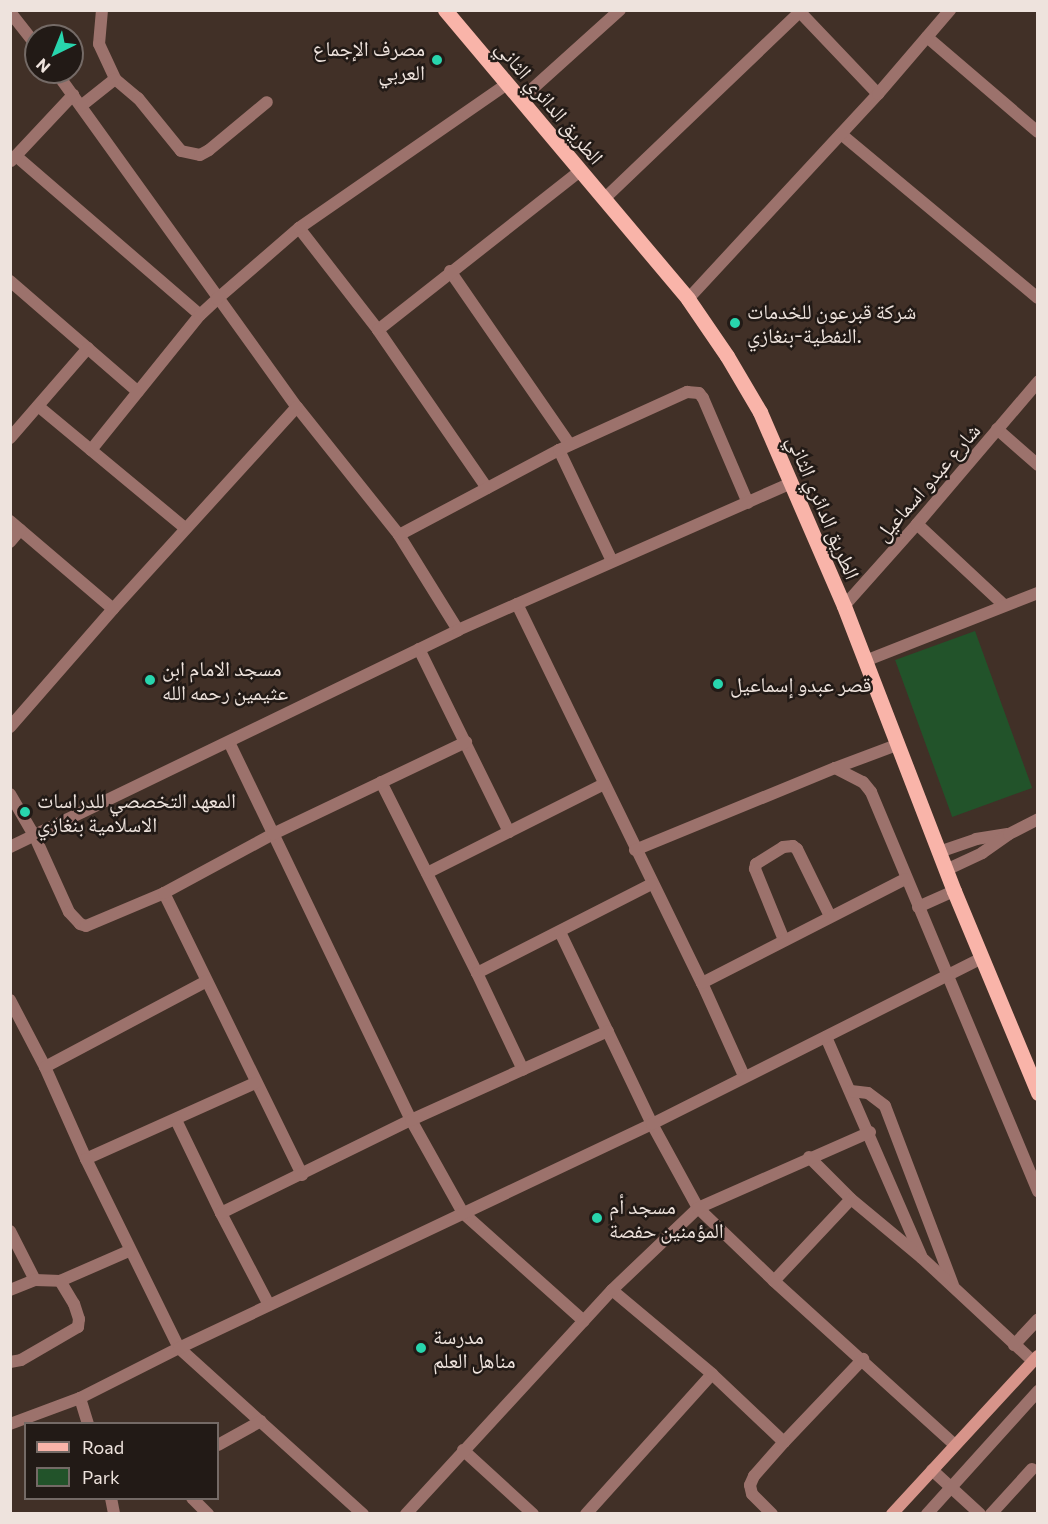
<!DOCTYPE html>
<html>
<head>
<meta charset="utf-8">
<style>
  body { margin:0 }
  #map { position:relative; width:1048px; height:1524px; overflow:hidden; background:#413027; font-family:Commissioner,"Noto Naskh Arabic",sans-serif }
  div>[style] { position:absolute }
  [style*='--x'] { left:calc(var(--x)*1px); top:calc(var(--y)*1px); width:calc(var(--w)*1px); rotate:calc(var(--a)*1deg) }
  .green>* { inset:0; background:#22532a; transform-origin:0 0 }
  .minor>* { height:12px; margin:-6px; padding:0 6px; transform-origin:6px; border-radius:6px; background:#9c726c }
  .secondary>* { height:12px; margin:-6px; padding:0 6px; transform-origin:6px; border-radius:6px; background:#d7948a }
  .primary>* { height:15px; margin:-7.5px; padding:0 7.5px; transform-origin:7.5px; border-radius:7.5px; background:#f9b4a9 }
  .dots>* { width:16px; height:16px; translate:-50% -50%; box-sizing:border-box; border:3px solid #221a16; border-radius:50% }
  span { translate:-50% -50%; white-space:nowrap; text-align:center; line-height:1.15; -webkit-text-stroke:5px #221a16; paint-order:stroke }
  .poi-label { font-size:21px; color:#eee3dd }
  .right { translate:-100% -50%; text-align:right }
  .left { translate:0 -50%; text-align:left }
  .street-label { font-size:21px; color:#eee3dd }
  .frame { position:absolute; inset:0; border:12px solid #eee3dd; pointer-events:none }
  .legend { position:absolute; left:24px; top:1422px; width:195px; height:78px; box-sizing:border-box; background:#221a16; border:2px solid #746a66; margin:0; padding:8px 10px; list-style:none; font-size:18px; color:#eee3dd }
  .legend li { display:flex; align-items:center; gap:12px; height:30px }
  .legend b { width:30px; border:2px solid #746a66 }
  .north { position:absolute; left:24px; top:24px; width:60px; height:60px; box-sizing:border-box; background:#221a16; border:2px solid #746a66; border-radius:50%; rotate:223deg; font-size:16px; font-weight:700; line-height:24px; text-align:center; color:#eee3dd }
  .north::after { content:''; display:block; margin:auto; width:21px; height:27px; background:#28d5ad; clip-path:polygon(50% 0,100% 100%,50% 72%,0 100%) }
</style>
</head>
<body>
<div id="map">
  <div class="green">
    <i style="left:975px;top:631px;width:167px;height:85px;rotate:70deg"></i>
  </div>
  <div class="minor">
    <i style="--x:102;--y:10;--w:34;--a:95"></i>
    <i style="--x:99;--y:44;--w:38;--a:65"></i>
    <i style="--x:115;--y:79;--w:30;--a:40"></i>
    <i style="--x:138;--y:98;--w:68;--a:50.9"></i>
    <i style="--x:181;--y:151;--w:19;--a:12"></i>
    <i style="--x:200;--y:155;--w:10;--a:-29"></i>
    <i style="--x:209;--y:150;--w:75;--a:-39.6"></i>
    <i style="--x:798;--y:10;--w:116;--a:46.4"></i>
    <i style="--x:10;--y:12;--w:42;--a:51.8"></i>
    <i style="--x:927;--y:37;--w:146;--a:40.6"></i>
    <i style="--x:56;--y:72;--w:413;--a:54.3"></i>
    <i style="--x:297;--y:407;--w:164;--a:51.4"></i>
    <i style="--x:399;--y:535;--w:112;--a:58.2"></i>
    <i style="--x:521;--y:99;--w:133;--a:-42"></i>
    <i style="--x:81;--y:106;--w:43;--a:-38.5"></i>
    <i style="--x:841;--y:134;--w:256;--a:39.8"></i>
    <i style="--x:16;--y:156;--w:243;--a:40.8"></i>
    <i style="--x:11;--y:161;--w:91;--a:-46.8"></i>
    <i style="--x:604;--y:199;--w:271;--a:-43.7"></i>
    <i style="--x:299;--y:228;--w:129;--a:52.2"></i>
    <i style="--x:378;--y:330;--w:192;--a:55.4"></i>
    <i style="--x:450;--y:271;--w:211;--a:55.4"></i>
    <i style="--x:10;--y:281;--w:169;--a:40.9"></i>
    <i style="--x:688;--y:299;--w:280;--a:-47.2"></i>
    <i style="--x:878;--y:94;--w:111;--a:-49.4"></i>
    <i style="--x:378;--y:330;--w:257;--a:-38.2"></i>
    <i style="--x:38;--y:406;--w:191;--a:39.7"></i>
    <i style="--x:997;--y:429;--w:55;--a:41.3"></i>
    <i style="--x:10;--y:438;--w:119;--a:-49.1"></i>
    <i style="--x:91;--y:450;--w:174;--a:-51.1"></i>
    <i style="--x:200;--y:315;--w:23;--a:-43"></i>
    <i style="--x:217;--y:299;--w:108;--a:-40.9"></i>
    <i style="--x:299;--y:228;--w:253;--a:-34.7"></i>
    <i style="--x:559;--y:450;--w:123;--a:64.5"></i>
    <i style="--x:10;--y:521;--w:135;--a:40.5"></i>
    <i style="--x:917;--y:524;--w:119;--a:43"></i>
    <i style="--x:399;--y:535;--w:181;--a:-28"></i>
    <i style="--x:559;--y:450;--w:141;--a:-24.4"></i>
    <i style="--x:687;--y:392;--w:12;--a:5"></i>
    <i style="--x:699;--y:393;--w:6;--a:51"></i>
    <i style="--x:703;--y:398;--w:114;--a:66.8"></i>
    <i style="--x:10;--y:542;--w:16;--a:-50"></i>
    <i style="--x:517;--y:604;--w:422;--a:64"></i>
    <i style="--x:702;--y:983;--w:102;--a:65.7"></i>
    <i style="--x:844;--y:606;--w:110;--a:-48.3"></i>
    <i style="--x:917;--y:524;--w:187;--a:-49.6"></i>
    <i style="--x:419;--y:649;--w:204;--a:63.8"></i>
    <i style="--x:865;--y:661;--w:186;--a:-21.5"></i>
    <i style="--x:10;--y:727;--w:157;--a:-48.9"></i>
    <i style="--x:113;--y:609;--w:273;--a:-47.7"></i>
    <i style="--x:229;--y:742;--w:420;--a:64.3"></i>
    <i style="--x:411;--y:1120;--w:107;--a:60.8"></i>
    <i style="--x:463;--y:1213;--w:162;--a:41.8"></i>
    <i style="--x:835;--y:768;--w:31;--a:27"></i>
    <i style="--x:863;--y:782;--w:13;--a:51"></i>
    <i style="--x:871;--y:792;--w:433;--a:67.3"></i>
    <i style="--x:381;--y:782;--w:214;--a:63.3"></i>
    <i style="--x:477;--y:973;--w:196;--a:-27"></i>
    <i style="--x:10;--y:794;--w:50;--a:59.8"></i>
    <i style="--x:35;--y:837;--w:82;--a:65.6"></i>
    <i style="--x:69;--y:912;--w:16;--a:47"></i>
    <i style="--x:80;--y:924;--w:6;--a:18"></i>
    <i style="--x:86;--y:926;--w:85;--a:-22.9"></i>
    <i style="--x:164;--y:893;--w:314;--a:63.9"></i>
    <i style="--x:10;--y:847;--w:498;--a:-25.8"></i>
    <i style="--x:458;--y:630;--w:365;--a:-23.8"></i>
    <i style="--x:635;--y:850;--w:216;--a:-22.3"></i>
    <i style="--x:835;--y:768;--w:66;--a:-20.4"></i>
    <i style="--x:939;--y:852;--w:39;--a:-19"></i>
    <i style="--x:976;--y:839;--w:32;--a:-9"></i>
    <i style="--x:946;--y:870;--w:40;--a:-25"></i>
    <i style="--x:982;--y:853;--w:33;--a:-35"></i>
    <i style="--x:1009;--y:834;--w:33;--a:-27"></i>
    <i style="--x:427;--y:873;--w:198;--a:-26.7"></i>
    <i style="--x:164;--y:893;--w:124;--a:-28.4"></i>
    <i style="--x:273;--y:834;--w:214;--a:-25.5"></i>
    <i style="--x:918;--y:907;--w:39;--a:-24"></i>
    <i style="--x:560;--y:932;--w:213;--a:64.4"></i>
    <i style="--x:652;--y:1124;--w:96;--a:61.3"></i>
    <i style="--x:698;--y:1208;--w:105;--a:43.8"></i>
    <i style="--x:774;--y:1281;--w:244;--a:42.2"></i>
    <i style="--x:784;--y:940;--w:77;--a:-112.2"></i>
    <i style="--x:755;--y:869;--w:5;--a:-79"></i>
    <i style="--x:756;--y:864;--w:32;--a:-32"></i>
    <i style="--x:783;--y:847;--w:10;--a:-6"></i>
    <i style="--x:793;--y:846;--w:5;--a:37"></i>
    <i style="--x:797;--y:849;--w:75;--a:63.8"></i>
    <i style="--x:477;--y:973;--w:107;--a:64.6"></i>
    <i style="--x:702;--y:983;--w:228;--a:-27.1"></i>
    <i style="--x:10;--y:1000;--w:76;--a:62.4"></i>
    <i style="--x:45;--y:1067;--w:101;--a:66"></i>
    <i style="--x:826;--y:1037;--w:239;--a:66.5"></i>
    <i style="--x:45;--y:1067;--w:183;--a:-28"></i>
    <i style="--x:255;--y:1083;--w:185;--a:155.8"></i>
    <i style="--x:86;--y:1159;--w:211;--a:63.8"></i>
    <i style="--x:179;--y:1348;--w:248;--a:42.1"></i>
    <i style="--x:851;--y:1091;--w:17;--a:7"></i>
    <i style="--x:868;--y:1093;--w:21;--a:37"></i>
    <i style="--x:885;--y:1106;--w:191;--a:69.2"></i>
    <i style="--x:176;--y:1120;--w:103;--a:64.2"></i>
    <i style="--x:809;--y:1157;--w:59;--a:45"></i>
    <i style="--x:851;--y:1199;--w:92;--a:39.7"></i>
    <i style="--x:922;--y:1258;--w:151;--a:42.9"></i>
    <i style="--x:10;--y:1231;--w:55;--a:63"></i>
    <i style="--x:774;--y:1281;--w:112;--a:-46.8"></i>
    <i style="--x:10;--y:1290;--w:27;--a:-22"></i>
    <i style="--x:35;--y:1280;--w:25;--a:2"></i>
    <i style="--x:60;--y:1281;--w:75;--a:-23.5"></i>
    <i style="--x:612;--y:1290;--w:131;--a:40"></i>
    <i style="--x:269;--y:1305;--w:104;--a:-117.6"></i>
    <i style="--x:221;--y:1213;--w:212;--a:-26.1"></i>
    <i style="--x:411;--y:1120;--w:216;--a:-24.3"></i>
    <i style="--x:1014;--y:1345;--w:35;--a:-47"></i>
    <i style="--x:10;--y:1362;--w:11;--a:-10"></i>
    <i style="--x:21;--y:1360;--w:66;--a:-30.1"></i>
    <i style="--x:78;--y:1327;--w:8;--a:-83"></i>
    <i style="--x:79;--y:1319;--w:16;--a:-108"></i>
    <i style="--x:74;--y:1304;--w:27;--a:-121"></i>
    <i style="--x:80;--y:1398;--w:27;--a:73"></i>
    <i style="--x:10;--y:1424;--w:75;--a:-20.4"></i>
    <i style="--x:80;--y:1398;--w:111;--a:-26.8"></i>
    <i style="--x:179;--y:1348;--w:523;--a:-25.34"></i>
    <i style="--x:652;--y:1124;--w:369;--a:-26.7"></i>
    <i style="--x:218;--y:1445;--w:49;--a:-29.2"></i>
    <i style="--x:463;--y:1450;--w:95;--a:42.4"></i>
    <i style="--x:932;--y:1470;--w:65;--a:42.5"></i>
    <i style="--x:111;--y:1498;--w:16;--a:79"></i>
    <i style="--x:192;--y:1498;--w:23;--a:45"></i>
    <i style="--x:406;--y:1514;--w:304;--a:-47.4"></i>
    <i style="--x:612;--y:1290;--w:119;--a:-43.6"></i>
    <i style="--x:698;--y:1208;--w:188;--a:-23.8"></i>
    <i style="--x:586;--y:1514;--w:188;--a:-48"></i>
    <i style="--x:712;--y:1374;--w:99;--a:43.4"></i>
    <i style="--x:784;--y:1442;--w:115;--a:-46.4"></i>
    <i style="--x:772;--y:1514;--w:28;--a:-135"></i>
    <i style="--x:752;--y:1494;--w:9;--a:-103"></i>
    <i style="--x:750;--y:1485;--w:10;--a:-66"></i>
    <i style="--x:754;--y:1476;--w:45;--a:-48.6"></i>
    <i style="--x:927;--y:1514;--w:166;--a:-47.9"></i>
    <i style="--x:991;--y:1514;--w:61;--a:-47.7"></i>
  </div>
  <div class="secondary">
    <i style="--x:892;--y:1514;--w:215;--a:-47.3"></i>
  </div>
  <div class="primary">
    <i style="--x:445;--y:10;--w:378;--a:49.9"></i>
    <i style="--x:688;--y:299;--w:69;--a:55.6"></i>
    <i style="--x:727;--y:356;--w:65;--a:59.5"></i>
    <i style="--x:760;--y:412;--w:211;--a:66.6"></i>
    <i style="--x:844;--y:606;--w:305;--a:68.9"></i>
    <i style="--x:954;--y:891;--w:219;--a:67.4"></i>
  </div>
  <div class="dots">
    <i style="left:437px;top:60px;background:#28d5ad"></i>
    <i style="left:735px;top:323px;background:#28d5ad"></i>
    <i style="left:150px;top:680px;background:#28d5ad"></i>
    <i style="left:718px;top:684px;background:#28d5ad"></i>
    <i style="left:25px;top:812px;background:#28d5ad"></i>
    <i style="left:597px;top:1218px;background:#28d5ad"></i>
    <i style="left:421px;top:1348px;background:#28d5ad"></i>
  </div>
  <div class="poi-label">
    <span class="right" style="left:425px;top:60px">مصرف الإجماع<br>العربي</span>
    <span class="left" style="left:747px;top:323px">شركة قبرعون للخدمات<br>النفطية-بنغازي.</span>
    <span class="left" style="left:162px;top:680px">مسجد الامام ابن<br>عثيمين رحمه الله</span>
    <span class="left" style="left:730px;top:684px">قصر عبدو إسماعيل</span>
    <span class="left" style="left:37px;top:812px">المعهد التخصصي للدراسات<br>الاسلامية بنغازي</span>
    <span class="left" style="left:609px;top:1218px">مسجد أم<br>المؤمنين حفصة</span>
    <span class="left" style="left:433px;top:1348px">مدرسة<br>مناهل العلم</span>
  </div>
  <div class="street-label">
    <span style="left:550px;top:102px;rotate:50deg">الطريق الدائري الثاني</span>
    <span style="left:927px;top:482px;rotate:-49deg">شارع عبدو اسماعيل</span>
    <span style="left:824px;top:507px;rotate:67deg">الطريق الدائري الثاني</span>
  </div>
  <div class="frame"></div>
  <ul class="legend">
  <li><b style="height:8px;background:#f9b4a9"></b>Road</li>
  <li><b style="height:16px;background:#22532a"></b>Park</li>
  </ul>
  <div class="north">N</div>
</div>
</body>
</html>
